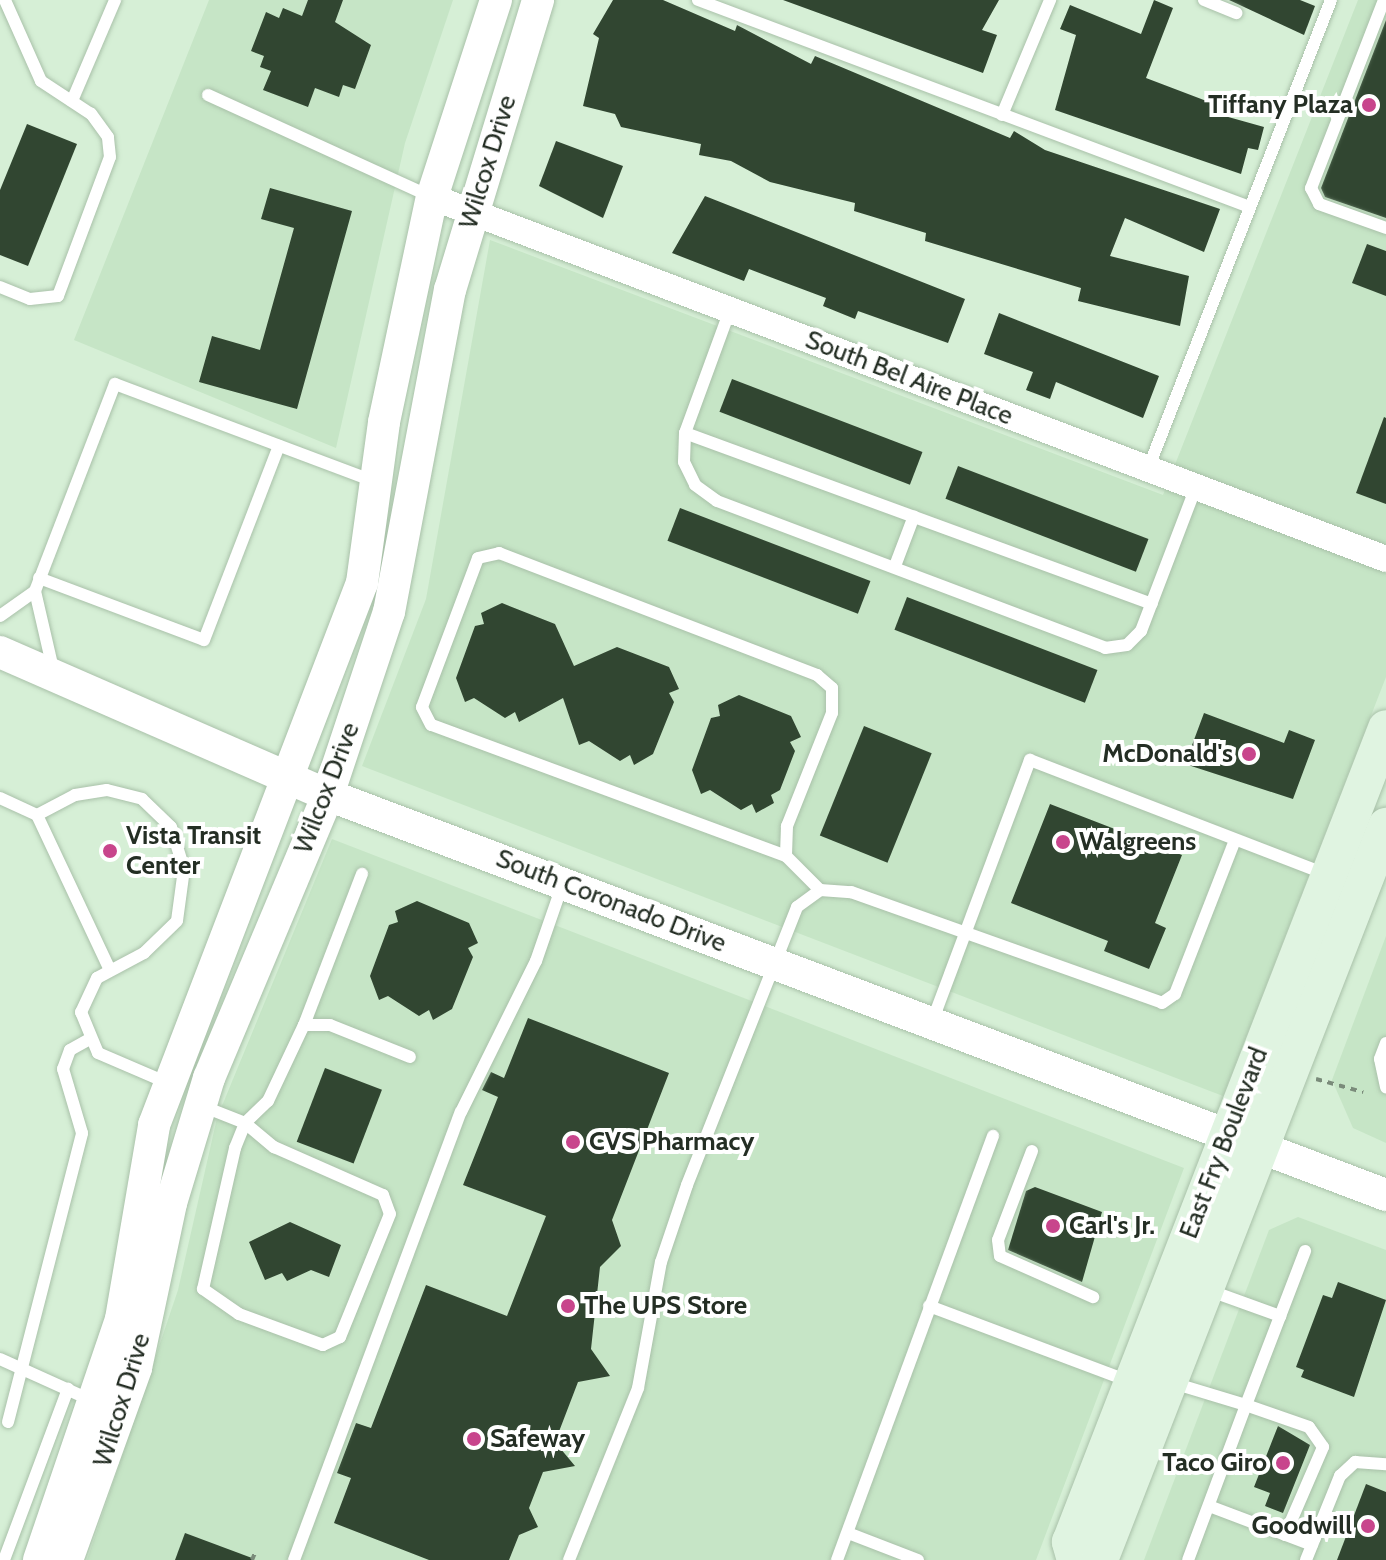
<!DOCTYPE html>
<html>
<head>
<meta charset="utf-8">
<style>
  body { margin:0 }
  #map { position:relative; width:1386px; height:1560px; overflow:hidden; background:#d6efd6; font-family:Cabin,sans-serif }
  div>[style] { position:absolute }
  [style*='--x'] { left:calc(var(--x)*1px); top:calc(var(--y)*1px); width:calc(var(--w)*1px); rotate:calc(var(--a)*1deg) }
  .built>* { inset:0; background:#c6e5c6 }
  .building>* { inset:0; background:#314631; transform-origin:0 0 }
  .path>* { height:4px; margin-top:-2px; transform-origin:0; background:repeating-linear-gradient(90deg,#7a8b7a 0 6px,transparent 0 12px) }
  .roads { filter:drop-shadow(0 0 2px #a9c1a9) drop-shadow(0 0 2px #a9c1a9) }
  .service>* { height:12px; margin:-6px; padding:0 6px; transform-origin:6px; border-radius:6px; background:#fff }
  .minor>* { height:26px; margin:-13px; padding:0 13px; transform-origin:13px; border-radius:13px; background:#fff }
  .tertiary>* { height:32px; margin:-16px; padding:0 16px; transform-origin:16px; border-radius:16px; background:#fff }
  .secondary>* { height:36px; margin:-18px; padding:0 18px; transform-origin:18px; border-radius:18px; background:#e0f4e1 }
  .dots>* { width:22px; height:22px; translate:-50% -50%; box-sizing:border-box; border:4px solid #fff; border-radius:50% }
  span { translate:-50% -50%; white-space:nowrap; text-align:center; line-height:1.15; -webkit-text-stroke:8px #fff; paint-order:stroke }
  .poi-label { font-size:26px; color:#242e24; font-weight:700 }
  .right { translate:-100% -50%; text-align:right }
  .left { translate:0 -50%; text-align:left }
  .street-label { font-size:26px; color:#242e24 }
</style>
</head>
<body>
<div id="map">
  <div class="built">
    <i style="clip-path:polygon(209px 0,453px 0,405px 143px,336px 448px,74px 340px)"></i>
    <i style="clip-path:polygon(1358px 0,1386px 0,1386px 677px,1223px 1096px,362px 766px,426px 599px,490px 240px,1163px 495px)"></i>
    <i style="clip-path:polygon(332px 839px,1184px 1168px,1036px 1560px,87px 1560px,178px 1290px,217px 1118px)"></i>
    <i style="clip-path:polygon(1386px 936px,1386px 1143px,1353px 1128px,1332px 1080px)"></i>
    <i style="clip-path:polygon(1298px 1217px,1386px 1250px,1386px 1560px,1144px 1560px,1269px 1230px)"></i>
  </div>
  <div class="building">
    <i style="clip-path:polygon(308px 0,343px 0,335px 22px,371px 45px,355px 89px,343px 85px,339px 97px,315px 88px,308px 107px,263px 90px,271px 71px,260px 67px,264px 56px,251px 51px,266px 12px,279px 18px,283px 8px,302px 16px)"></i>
    <i style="clip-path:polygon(613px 0,663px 0,735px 31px,737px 25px,811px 64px,815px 56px,1010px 138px,1014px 131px,1045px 150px,1220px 209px,1204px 252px,1125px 218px,1110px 256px,1189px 276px,1180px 326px,1078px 301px,1081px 288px,925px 241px,926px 233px,854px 211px,855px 203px,770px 182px,731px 161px,699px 155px,701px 144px,621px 127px,615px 114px,583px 106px,599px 38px,593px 34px)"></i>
    <i style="clip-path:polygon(783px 0,999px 0,982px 30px,997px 35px,983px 73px)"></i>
    <i style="clip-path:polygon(1154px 0,1173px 8px,1146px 78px,1217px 105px,1214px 113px,1264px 127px,1258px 150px,1248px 148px,1241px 174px,1055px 110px,1076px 35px,1060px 29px,1070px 5px,1141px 34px)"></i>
    <i style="clip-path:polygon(1229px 0,1300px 0,1315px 6px,1304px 35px)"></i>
    <i style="clip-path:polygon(1386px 20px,1386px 218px,1325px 197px,1321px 188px)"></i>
    <i style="clip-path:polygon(27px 124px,77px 144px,28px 266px,0 255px,0 190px)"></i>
    <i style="clip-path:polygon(556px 141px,623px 166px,603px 218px,539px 186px)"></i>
    <i style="clip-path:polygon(270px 188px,352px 211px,297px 409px,199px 382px,212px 336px,260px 350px,294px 228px,261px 219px)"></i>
    <i style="clip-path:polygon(705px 196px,965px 299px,948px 343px,858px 311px,855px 319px,823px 306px,826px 298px,749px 269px,744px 281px,672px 253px)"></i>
    <i style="clip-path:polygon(1367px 244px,1386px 251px,1386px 296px,1352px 283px)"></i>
    <i style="clip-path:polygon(999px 313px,1159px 376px,1143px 418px,1056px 382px,1050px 399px,1026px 390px,1033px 372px,984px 354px)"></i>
    <i style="left:732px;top:379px;width:204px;height:35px;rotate:21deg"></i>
    <i style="clip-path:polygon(1384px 417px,1386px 418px,1386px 504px,1356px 493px)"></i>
    <i style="left:958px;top:466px;width:204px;height:35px;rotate:21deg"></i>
    <i style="left:680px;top:508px;width:204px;height:35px;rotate:21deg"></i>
    <i style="left:907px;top:597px;width:204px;height:35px;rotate:21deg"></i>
    <i style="clip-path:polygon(502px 603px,555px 624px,574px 666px,617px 647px,669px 667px,679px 689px,669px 693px,674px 702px,653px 754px,634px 765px,630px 755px,620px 761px,589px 741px,579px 745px,563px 698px,519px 722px,515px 712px,505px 718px,474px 698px,465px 702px,456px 678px,475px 626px,484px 624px,481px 613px)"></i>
    <i style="clip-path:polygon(739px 695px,791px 716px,801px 737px,790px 742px,795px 751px,780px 790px,771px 795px,774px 803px,756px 813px,752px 804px,741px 810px,710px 790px,701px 794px,692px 770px,711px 718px,720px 716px,718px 705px)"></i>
    <i style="clip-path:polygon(1204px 713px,1284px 743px,1289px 730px,1315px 740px,1293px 799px,1185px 764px)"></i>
    <i style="left:864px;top:726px;width:73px;height:118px;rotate:22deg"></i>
    <i style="clip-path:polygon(1050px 804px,1182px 855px,1155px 923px,1166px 928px,1149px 969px,1104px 951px,1108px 941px,1011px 903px)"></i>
    <i style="clip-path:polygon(417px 901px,469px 923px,478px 943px,468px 948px,473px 957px,452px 1009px,433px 1020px,429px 1010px,419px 1016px,388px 996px,379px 1000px,370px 976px,389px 925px,398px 922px,395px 911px)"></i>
    <i style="clip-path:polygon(528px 1018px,669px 1073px,612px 1220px,621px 1246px,600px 1267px,591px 1349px,610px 1376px,578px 1382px,555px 1442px,575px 1466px,543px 1472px,529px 1508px,538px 1527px,519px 1535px,509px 1560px,429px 1560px,334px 1523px,351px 1478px,337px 1473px,356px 1423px,371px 1428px,426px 1285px,507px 1316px,546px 1216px,463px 1185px,498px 1097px,482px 1090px,491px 1072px,504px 1078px)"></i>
    <i style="left:325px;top:1068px;width:61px;height:79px;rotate:21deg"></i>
    <i style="clip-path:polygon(1035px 1187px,1102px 1212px,1082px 1282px,1008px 1250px,1026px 1191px)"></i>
    <i style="clip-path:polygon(290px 1222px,341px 1245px,329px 1277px,311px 1270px,287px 1281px,282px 1273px,265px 1280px,249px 1242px)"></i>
    <i style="clip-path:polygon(1338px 1282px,1386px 1300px,1354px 1397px,1301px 1377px,1304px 1370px,1296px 1367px,1323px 1295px,1332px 1298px)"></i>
    <i style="clip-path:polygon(1278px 1426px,1310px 1445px,1283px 1513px,1265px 1506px,1270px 1493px,1254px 1487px)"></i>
    <i style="clip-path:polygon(1366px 1484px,1386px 1492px,1386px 1560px,1337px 1560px)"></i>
    <i style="clip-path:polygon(185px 1533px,252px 1558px,252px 1560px,175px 1560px)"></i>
  </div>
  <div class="path">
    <i style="--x:1316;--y:1079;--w:49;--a:15.5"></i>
    <i style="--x:252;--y:1560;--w:8;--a:-67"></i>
  </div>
  <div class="roads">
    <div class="service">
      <i style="--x:698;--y:0;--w:586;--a:20.57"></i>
      <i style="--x:1204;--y:0;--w:35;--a:22"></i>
      <i style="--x:1384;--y:0;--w:202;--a:111.2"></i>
      <i style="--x:1311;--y:188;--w:18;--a:63"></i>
      <i style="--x:1319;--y:204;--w:71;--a:19.7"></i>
      <i style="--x:208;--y:95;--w:244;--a:24.5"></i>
      <i style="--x:72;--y:101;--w:110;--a:-66.9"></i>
      <i style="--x:1002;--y:115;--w:125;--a:-67.3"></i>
      <i style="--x:0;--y:287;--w:32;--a:22"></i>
      <i style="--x:30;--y:299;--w:28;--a:-6"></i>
      <i style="--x:58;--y:296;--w:148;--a:-69.5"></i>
      <i style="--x:110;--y:157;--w:20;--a:-96"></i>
      <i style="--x:108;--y:137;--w:29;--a:-126"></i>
      <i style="--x:91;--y:114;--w:60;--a:-146.6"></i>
      <i style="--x:41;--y:81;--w:89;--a:-114"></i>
      <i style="--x:730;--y:310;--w:131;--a:110.1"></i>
      <i style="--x:685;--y:433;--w:29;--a:92"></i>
      <i style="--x:684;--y:462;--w:25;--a:64"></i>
      <i style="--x:695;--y:485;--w:27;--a:36"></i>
      <i style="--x:717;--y:501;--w:415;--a:20.7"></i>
      <i style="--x:1105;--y:648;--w:22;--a:-8"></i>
      <i style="--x:1127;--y:645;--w:20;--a:-45"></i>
      <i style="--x:1141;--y:631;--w:154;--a:-69.1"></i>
      <i style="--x:685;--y:433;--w:497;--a:20.1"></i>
      <i style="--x:1148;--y:469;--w:503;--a:-68.68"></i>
      <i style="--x:895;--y:566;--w:53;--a:-69.2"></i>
      <i style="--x:39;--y:578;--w:176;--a:20.6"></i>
      <i style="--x:204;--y:640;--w:208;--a:-68.9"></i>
      <i style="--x:35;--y:591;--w:80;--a:77"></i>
      <i style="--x:0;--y:616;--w:43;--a:-35.5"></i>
      <i style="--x:35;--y:591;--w:222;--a:-68.9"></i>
      <i style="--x:115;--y:384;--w:276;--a:20.6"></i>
      <i style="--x:0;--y:798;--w:41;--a:24.7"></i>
      <i style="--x:37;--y:815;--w:169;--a:64.8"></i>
      <i style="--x:37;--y:815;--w:43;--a:-27.8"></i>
      <i style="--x:75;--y:795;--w:32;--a:-9"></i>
      <i style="--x:107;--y:790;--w:36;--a:14"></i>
      <i style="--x:142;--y:799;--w:40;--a:44"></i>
      <i style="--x:171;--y:827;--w:44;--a:72.8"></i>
      <i style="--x:184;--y:869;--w:52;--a:97.7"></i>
      <i style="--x:177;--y:921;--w:46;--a:135.9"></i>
      <i style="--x:144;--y:953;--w:53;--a:152"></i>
      <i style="--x:97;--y:978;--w:38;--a:115"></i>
      <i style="--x:81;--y:1012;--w:44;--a:67.5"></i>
      <i style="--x:98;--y:1053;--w:78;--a:23.3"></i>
      <i style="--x:786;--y:856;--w:378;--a:-159.7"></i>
      <i style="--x:431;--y:725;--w:20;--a:-117"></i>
      <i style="--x:422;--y:707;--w:159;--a:-69.4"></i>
      <i style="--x:478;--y:558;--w:22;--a:-13"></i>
      <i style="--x:499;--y:553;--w:341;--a:21"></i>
      <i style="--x:817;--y:675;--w:20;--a:41"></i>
      <i style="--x:832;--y:688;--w:25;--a:90"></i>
      <i style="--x:832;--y:713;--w:122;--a:111.7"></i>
      <i style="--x:787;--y:826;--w:30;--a:92"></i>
      <i style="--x:786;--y:856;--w:48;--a:45"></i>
      <i style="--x:932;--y:1022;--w:280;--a:-69.5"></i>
      <i style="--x:1030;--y:760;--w:316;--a:21.1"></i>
      <i style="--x:304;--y:1025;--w:162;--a:-69"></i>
      <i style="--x:1386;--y:1043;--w:17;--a:111"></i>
      <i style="--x:1380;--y:1059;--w:29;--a:78"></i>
      <i style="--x:202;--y:1106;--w:46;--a:21.6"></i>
      <i style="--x:245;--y:1123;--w:38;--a:40"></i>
      <i style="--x:274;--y:1147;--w:119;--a:23.8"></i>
      <i style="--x:383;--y:1195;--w:20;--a:70"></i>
      <i style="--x:390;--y:1214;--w:133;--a:112.1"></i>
      <i style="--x:340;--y:1337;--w:19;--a:155"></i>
      <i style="--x:323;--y:1345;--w:90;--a:-159.7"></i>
      <i style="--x:239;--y:1314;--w:44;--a:-145.2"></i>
      <i style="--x:203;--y:1289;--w:145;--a:-77.2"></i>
      <i style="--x:235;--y:1148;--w:27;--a:-68"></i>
      <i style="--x:245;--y:1123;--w:32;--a:-44"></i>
      <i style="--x:268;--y:1101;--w:84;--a:-64.7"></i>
      <i style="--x:304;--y:1025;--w:26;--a:0"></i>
      <i style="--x:330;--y:1025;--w:86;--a:21.8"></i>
      <i style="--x:1032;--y:1151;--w:95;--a:110.9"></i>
      <i style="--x:998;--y:1240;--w:16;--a:83"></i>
      <i style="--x:1000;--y:1256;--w:102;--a:23.8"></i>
      <i style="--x:1208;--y:1290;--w:77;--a:19.9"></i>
      <i style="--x:929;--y:1306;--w:214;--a:20.6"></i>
      <i style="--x:0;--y:1359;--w:102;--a:24.3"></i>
      <i style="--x:1173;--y:1383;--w:76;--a:16.8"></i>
      <i style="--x:1246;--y:1405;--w:165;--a:110.5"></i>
      <i style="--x:8;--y:1422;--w:298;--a:-75.6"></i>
      <i style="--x:82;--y:1133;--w:67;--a:-106.5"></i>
      <i style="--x:63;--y:1069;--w:20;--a:-70"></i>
      <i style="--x:70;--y:1050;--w:21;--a:-29"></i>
      <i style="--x:1209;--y:1506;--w:110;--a:20.7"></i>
      <i style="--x:848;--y:1533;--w:75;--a:21.1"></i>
      <i style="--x:1285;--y:1535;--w:96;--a:-66.6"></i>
      <i style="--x:1323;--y:1447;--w:24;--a:-125"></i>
      <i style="--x:1309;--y:1427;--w:67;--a:-160.8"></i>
      <i style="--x:1246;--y:1405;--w:165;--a:-69"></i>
      <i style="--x:4;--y:1560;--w:183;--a:-69.5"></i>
      <i style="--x:294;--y:1560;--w:478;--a:-69.6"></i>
      <i style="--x:461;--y:1112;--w:169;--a:-63.6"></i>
      <i style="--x:536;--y:961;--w:79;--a:-70.9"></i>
      <i style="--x:569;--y:1560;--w:185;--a:-68.1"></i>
      <i style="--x:638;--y:1388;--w:128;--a:-79.7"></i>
      <i style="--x:661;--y:1262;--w:81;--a:-71.3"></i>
      <i style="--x:687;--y:1185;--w:299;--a:-68.4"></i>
      <i style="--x:797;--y:907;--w:29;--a:-36"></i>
      <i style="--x:820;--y:890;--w:31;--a:4"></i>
      <i style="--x:851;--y:892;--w:330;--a:19.6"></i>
      <i style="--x:1162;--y:1003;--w:16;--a:-35"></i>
      <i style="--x:1175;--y:994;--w:165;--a:-68.7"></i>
      <i style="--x:837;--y:1560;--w:452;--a:-69.8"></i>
      <i style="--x:1306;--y:1560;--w:91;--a:-68"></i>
      <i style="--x:1340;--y:1476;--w:21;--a:-43"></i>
      <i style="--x:1355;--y:1462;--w:31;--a:4"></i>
    </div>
    <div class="minor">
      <i style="--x:432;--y:197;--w:1020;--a:20.78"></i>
    </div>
    <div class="tertiary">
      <i style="--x:0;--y:652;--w:358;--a:23.6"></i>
      <i style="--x:328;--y:795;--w:1131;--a:20.71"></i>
      <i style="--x:39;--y:1560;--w:255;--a:-71.2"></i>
      <i style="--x:121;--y:1319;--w:197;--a:-80.3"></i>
      <i style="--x:154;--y:1125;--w:581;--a:-69.01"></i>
      <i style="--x:362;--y:583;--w:162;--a:-82.2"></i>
      <i style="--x:384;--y:422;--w:230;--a:-78"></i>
      <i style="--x:432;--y:197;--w:207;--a:-72"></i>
      <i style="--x:67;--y:1560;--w:204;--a:-70.2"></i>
      <i style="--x:136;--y:1368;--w:169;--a:-78"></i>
      <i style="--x:171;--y:1203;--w:131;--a:-73.1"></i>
      <i style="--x:209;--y:1078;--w:307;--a:-67.2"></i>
      <i style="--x:328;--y:795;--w:193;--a:-71.6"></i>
      <i style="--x:389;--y:612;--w:328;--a:-79.3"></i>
      <i style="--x:450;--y:290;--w:303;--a:-73.1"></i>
    </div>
    <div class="secondary">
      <i style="--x:1075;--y:1560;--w:19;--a:-106"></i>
      <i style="--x:1070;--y:1542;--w:873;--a:-68.78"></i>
      <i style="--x:1100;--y:1560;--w:788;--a:-68.71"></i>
    </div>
  </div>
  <div class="dots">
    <i style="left:1369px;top:105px;background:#c8458c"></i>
    <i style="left:1249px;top:754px;background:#c8458c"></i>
    <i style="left:1063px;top:842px;background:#c8458c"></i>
    <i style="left:110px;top:851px;background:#c8458c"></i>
    <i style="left:573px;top:1142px;background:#c8458c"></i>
    <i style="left:1053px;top:1226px;background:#c8458c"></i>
    <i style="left:568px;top:1306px;background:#c8458c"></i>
    <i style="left:474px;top:1439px;background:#c8458c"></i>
    <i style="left:1283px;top:1463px;background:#c8458c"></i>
    <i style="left:1368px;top:1526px;background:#c8458c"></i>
  </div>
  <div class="poi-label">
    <span class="right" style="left:1353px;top:105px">Tiffany Plaza</span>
    <span class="right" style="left:1233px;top:754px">McDonald's</span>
    <span class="left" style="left:126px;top:851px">Vista Transit<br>Center</span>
    <span class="left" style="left:1079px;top:842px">Walgreens</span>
    <span class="left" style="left:589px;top:1142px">CVS Pharmacy</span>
    <span class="left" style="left:1069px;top:1226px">Carl's Jr.</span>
    <span class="left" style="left:584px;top:1306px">The UPS Store</span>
    <span class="left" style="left:490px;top:1439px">Safeway</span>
    <span class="right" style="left:1267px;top:1463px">Taco Giro</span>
    <span class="right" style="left:1352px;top:1526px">Goodwill</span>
  </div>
  <div class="street-label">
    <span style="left:488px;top:162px;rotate:-73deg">Wilcox Drive</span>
    <span style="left:909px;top:378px;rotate:21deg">South Bel Aire Place</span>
    <span style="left:327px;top:788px;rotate:-69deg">Wilcox Drive</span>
    <span style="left:611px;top:901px;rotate:21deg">South Coronado Drive</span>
    <span style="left:1224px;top:1143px;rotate:-69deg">East Fry Boulevard</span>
    <span style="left:122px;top:1400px;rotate:-73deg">Wilcox Drive</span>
  </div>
</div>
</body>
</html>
